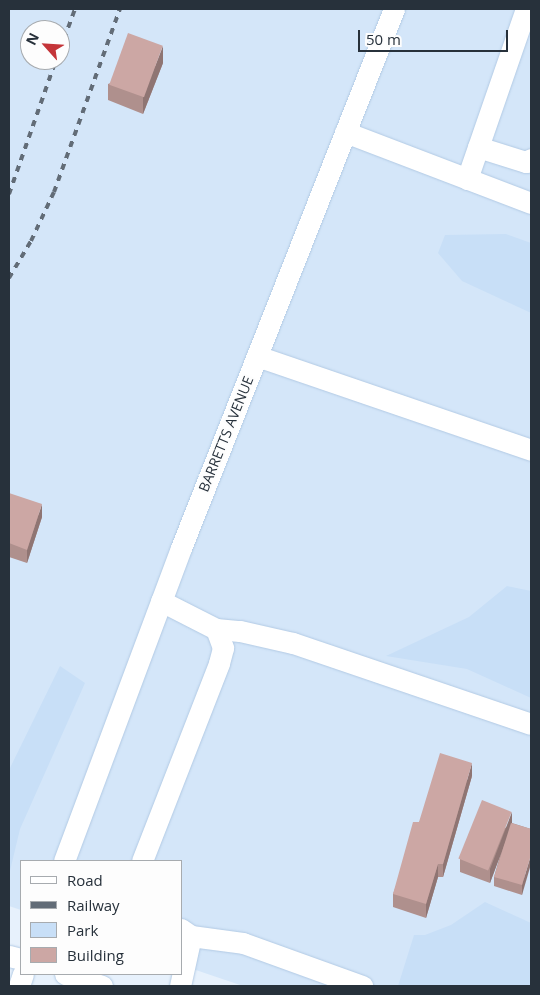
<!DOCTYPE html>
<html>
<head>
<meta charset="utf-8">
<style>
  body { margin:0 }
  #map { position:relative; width:540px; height:995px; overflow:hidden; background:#e7f1fc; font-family:"Open Sans",sans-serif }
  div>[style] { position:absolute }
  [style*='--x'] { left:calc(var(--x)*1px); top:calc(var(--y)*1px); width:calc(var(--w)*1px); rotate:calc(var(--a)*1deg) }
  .built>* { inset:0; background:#d4e6f9 }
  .green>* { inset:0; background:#c8dff7 }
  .roads { filter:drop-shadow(0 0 1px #b2cae4) drop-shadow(0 0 1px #b2cae4) }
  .minor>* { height:21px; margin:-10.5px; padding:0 10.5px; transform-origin:10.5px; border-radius:10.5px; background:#fff }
  .rail>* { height:4px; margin-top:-2px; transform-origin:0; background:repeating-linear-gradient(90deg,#626c77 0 6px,transparent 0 12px) }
  .wall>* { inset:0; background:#af908d }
  .shaded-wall>* { inset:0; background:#8f7573 }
  .building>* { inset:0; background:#cca7a4; transform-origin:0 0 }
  span { translate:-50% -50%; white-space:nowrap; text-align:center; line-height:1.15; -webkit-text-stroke:4px #fdfdfd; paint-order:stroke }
  .street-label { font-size:14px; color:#27313b }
  .frame { position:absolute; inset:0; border:10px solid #27313b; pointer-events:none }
  .legend { position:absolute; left:20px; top:860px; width:162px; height:115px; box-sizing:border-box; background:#fdfdfd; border:1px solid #a7abaf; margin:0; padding:6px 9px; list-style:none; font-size:15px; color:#27313b }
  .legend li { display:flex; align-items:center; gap:10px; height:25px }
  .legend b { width:25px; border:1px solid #a7abaf }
  .north { position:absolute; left:20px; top:20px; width:50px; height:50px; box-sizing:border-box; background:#fdfdfd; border:1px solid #a7abaf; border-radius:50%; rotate:296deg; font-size:14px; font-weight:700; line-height:20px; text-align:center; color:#27313b }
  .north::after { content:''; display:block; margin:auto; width:18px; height:22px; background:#c43539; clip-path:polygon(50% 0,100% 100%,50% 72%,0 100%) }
  .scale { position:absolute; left:358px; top:30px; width:150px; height:22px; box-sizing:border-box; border:2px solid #27313b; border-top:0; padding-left:6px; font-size:15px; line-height:18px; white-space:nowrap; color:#27313b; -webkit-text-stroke:4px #fdfdfd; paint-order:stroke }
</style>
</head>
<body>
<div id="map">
  <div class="built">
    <i style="clip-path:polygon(evenodd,9px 9px,531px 9px,531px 986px,243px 986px,181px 965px,181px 861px,21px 861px,21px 910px,9px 906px,9px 9px,30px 30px,60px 30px,60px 60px,30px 60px,30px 30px)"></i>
  </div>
  <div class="green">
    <i style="clip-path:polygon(506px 234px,531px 243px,531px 313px,462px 281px,438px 253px,445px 235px)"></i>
    <i style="clip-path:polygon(507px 586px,531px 591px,531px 698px,467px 669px,386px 656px,469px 617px)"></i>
    <i style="clip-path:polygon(60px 666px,85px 683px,20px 829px,9px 875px,9px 770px)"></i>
    <i style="clip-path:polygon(485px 902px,531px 923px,531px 986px,398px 986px,414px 935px,425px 935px,451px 925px)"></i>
  </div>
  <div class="roads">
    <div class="minor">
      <i style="--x:345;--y:132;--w:199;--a:20.9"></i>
      <i style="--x:478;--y:147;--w:50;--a:17.4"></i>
      <i style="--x:526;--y:162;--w:6;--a:-31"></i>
      <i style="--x:467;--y:179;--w:180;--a:-70.9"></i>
      <i style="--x:257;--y:356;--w:290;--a:18.9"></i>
      <i style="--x:161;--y:601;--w:62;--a:27"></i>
      <i style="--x:216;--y:629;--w:24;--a:5"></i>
      <i style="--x:240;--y:631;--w:54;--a:12.8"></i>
      <i style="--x:293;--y:643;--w:251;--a:18.8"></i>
      <i style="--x:64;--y:861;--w:334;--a:-69.5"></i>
      <i style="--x:181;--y:548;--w:580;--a:-68.44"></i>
      <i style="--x:142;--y:861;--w:212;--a:-68.7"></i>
      <i style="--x:219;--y:663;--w:16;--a:-75"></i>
      <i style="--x:223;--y:648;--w:20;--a:-110"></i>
      <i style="--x:181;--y:929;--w:12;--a:35"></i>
      <i style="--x:191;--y:936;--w:52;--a:7.7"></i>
      <i style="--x:243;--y:943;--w:127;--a:19.9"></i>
      <i style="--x:9;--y:956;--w:12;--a:14"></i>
      <i style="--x:65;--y:974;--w:39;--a:18"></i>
      <i style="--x:19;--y:986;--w:13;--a:-72"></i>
      <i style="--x:180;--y:986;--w:51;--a:-77.6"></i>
    </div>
  </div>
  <div class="rail">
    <i style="--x:60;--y:50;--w:44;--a:-69.9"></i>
    <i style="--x:9;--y:194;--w:142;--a:-70.7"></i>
    <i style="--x:9;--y:278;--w:43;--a:-59.3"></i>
    <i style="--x:31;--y:241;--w:54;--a:-64.9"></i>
    <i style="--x:54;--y:192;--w:195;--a:-70.2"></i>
  </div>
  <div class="wall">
    <i style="clip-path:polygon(163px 63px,143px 114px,108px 100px,108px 84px)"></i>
    <i style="clip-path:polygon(9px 493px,42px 517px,27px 563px,9px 557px)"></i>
    <i style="clip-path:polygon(472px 776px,443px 877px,438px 877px,426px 918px,393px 907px,393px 894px,419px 822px)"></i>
    <i style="clip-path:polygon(512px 823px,531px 829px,522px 895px,494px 886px,494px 877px,502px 849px,490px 883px,460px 872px,460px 859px)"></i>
  </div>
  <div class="shaded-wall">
    <i style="clip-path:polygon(163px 46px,163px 63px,143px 114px,143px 97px)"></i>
    <i style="clip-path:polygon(42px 504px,42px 517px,27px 563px,27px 550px)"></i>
    <i style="clip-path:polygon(472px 763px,472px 776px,443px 877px,443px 864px)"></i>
    <i style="clip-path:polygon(512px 812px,512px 825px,490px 883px,490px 869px)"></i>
    <i style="clip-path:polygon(531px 855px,531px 864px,522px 895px,522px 885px)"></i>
    <i style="clip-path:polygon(438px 864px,438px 877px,426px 918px,426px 904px)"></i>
  </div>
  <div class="building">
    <i style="left:128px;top:33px;width:37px;height:55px;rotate:20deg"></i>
    <i style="clip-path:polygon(9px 493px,42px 504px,27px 550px,9px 543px)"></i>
    <i style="clip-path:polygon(440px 753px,472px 763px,443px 864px,438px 864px,426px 904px,393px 894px,413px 822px,419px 822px)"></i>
    <i style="left:482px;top:800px;width:32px;height:63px;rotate:22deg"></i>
    <i style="clip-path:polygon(511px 823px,531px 829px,531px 855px,522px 885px,494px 877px)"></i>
  </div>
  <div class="street-label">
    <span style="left:226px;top:434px;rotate:-68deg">BARRETTS AVENUE</span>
  </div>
  <div class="frame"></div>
  <ul class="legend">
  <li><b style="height:6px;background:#fff"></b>Road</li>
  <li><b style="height:6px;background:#626c77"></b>Railway</li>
  <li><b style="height:14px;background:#c8dff7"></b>Park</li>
  <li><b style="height:14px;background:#cca7a4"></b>Building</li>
  </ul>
  <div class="north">N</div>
  <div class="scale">50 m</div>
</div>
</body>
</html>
